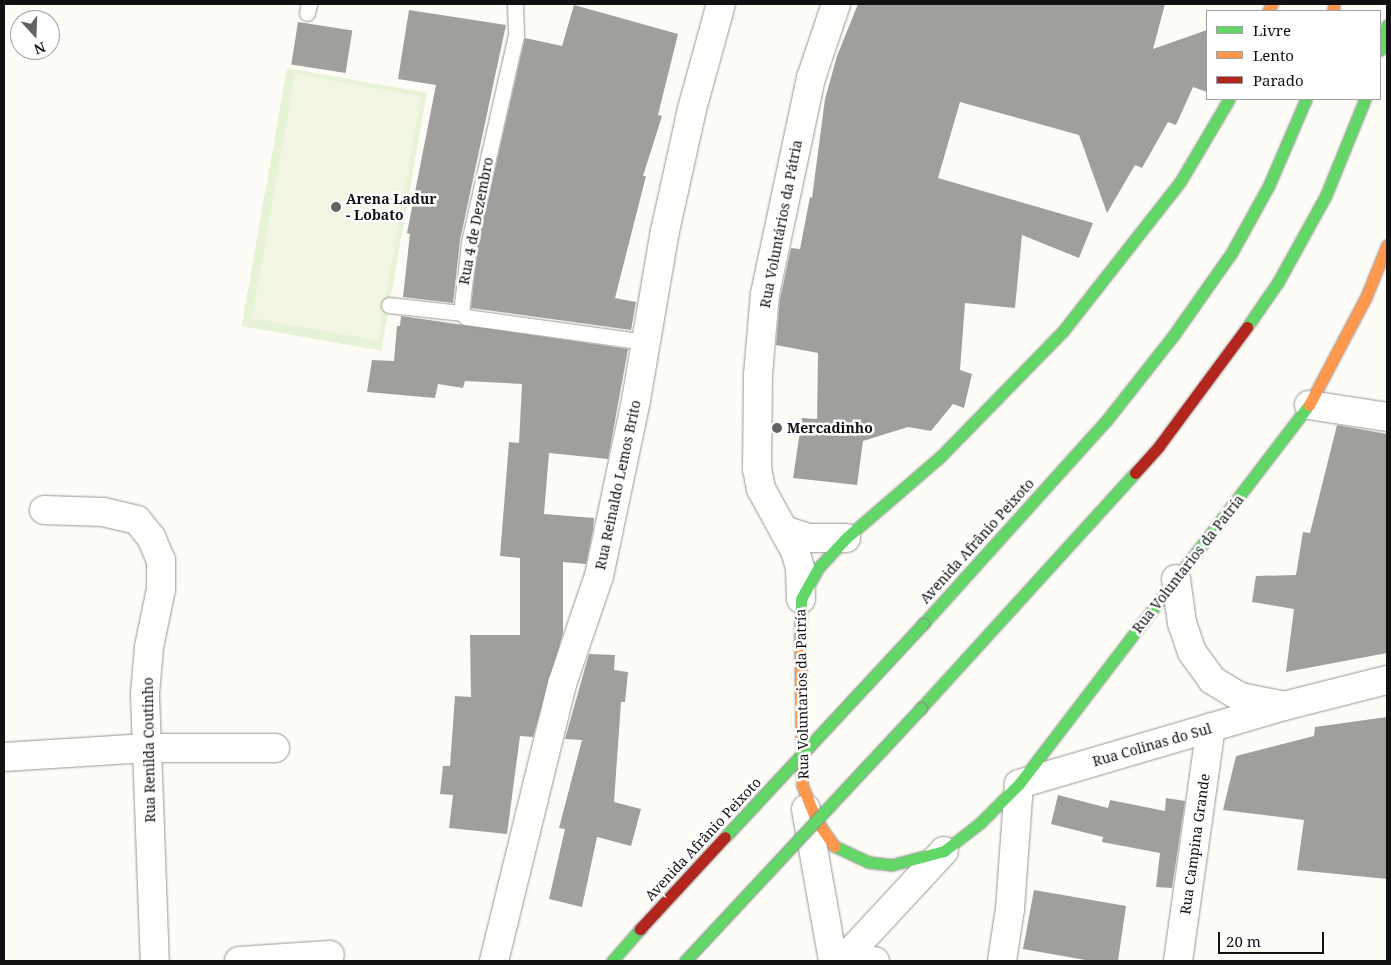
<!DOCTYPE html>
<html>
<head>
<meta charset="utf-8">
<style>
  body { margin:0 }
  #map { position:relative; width:1391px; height:965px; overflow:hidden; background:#fdfcf7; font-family:"Noto Serif",serif }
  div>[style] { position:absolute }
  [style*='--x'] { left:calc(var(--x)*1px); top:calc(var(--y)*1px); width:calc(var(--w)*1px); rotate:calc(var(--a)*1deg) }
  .green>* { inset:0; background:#e7f3d7; transform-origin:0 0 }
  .pitch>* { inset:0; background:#f0f6e1; transform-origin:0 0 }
  .building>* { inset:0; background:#a19f9c; transform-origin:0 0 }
  .roads { filter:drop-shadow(0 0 1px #979795) drop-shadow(0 0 1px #979795) }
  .lane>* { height:15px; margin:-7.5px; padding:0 7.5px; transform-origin:7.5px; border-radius:7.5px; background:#fffffe }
  .street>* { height:28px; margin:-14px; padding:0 14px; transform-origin:14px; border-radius:14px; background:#fffffe }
  .fast>* { height:11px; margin:-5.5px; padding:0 5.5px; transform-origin:5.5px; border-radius:5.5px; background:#63d668 }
  .slow>* { height:11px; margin:-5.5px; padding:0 5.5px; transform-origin:5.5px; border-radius:5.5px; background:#ff974d }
  .jam>* { height:11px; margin:-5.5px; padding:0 5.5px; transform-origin:5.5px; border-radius:5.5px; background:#b3261e }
  .bridges { filter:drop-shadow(0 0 1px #858482) drop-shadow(0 0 1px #858482) }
  .fast-bridge>* { height:11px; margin:-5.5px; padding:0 5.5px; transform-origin:5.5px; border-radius:5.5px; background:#63d668 }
  .jam-bridge>* { height:11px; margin:-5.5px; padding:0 5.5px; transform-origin:5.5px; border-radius:5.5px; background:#b3261e }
  .dots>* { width:14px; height:14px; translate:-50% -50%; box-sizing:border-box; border:2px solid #fff; border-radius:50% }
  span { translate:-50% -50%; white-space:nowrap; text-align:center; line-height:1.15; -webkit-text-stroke:5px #fff; paint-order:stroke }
  .poi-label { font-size:14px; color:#111; font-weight:700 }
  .left { translate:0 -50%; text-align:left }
  .street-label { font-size:14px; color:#111 }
  .frame { position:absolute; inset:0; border:5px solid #111; pointer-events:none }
  .legend { position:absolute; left:1206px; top:10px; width:175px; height:90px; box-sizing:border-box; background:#fff; border:1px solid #a0a0a0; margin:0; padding:6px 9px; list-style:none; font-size:15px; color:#111 }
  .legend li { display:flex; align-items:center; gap:10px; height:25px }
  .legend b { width:25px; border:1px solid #a0a0a0 }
  .north { position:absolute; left:10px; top:10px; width:50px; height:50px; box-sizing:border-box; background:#fff; border:1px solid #a0a0a0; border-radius:50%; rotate:160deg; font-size:14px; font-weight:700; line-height:20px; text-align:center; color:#111 }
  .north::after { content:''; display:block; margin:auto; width:18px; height:22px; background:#646362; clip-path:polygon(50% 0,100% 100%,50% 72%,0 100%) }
  .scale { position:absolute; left:1218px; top:932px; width:106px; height:22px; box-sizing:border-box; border:2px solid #111; border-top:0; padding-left:6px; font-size:15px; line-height:18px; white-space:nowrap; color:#111; -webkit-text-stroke:4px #fff; paint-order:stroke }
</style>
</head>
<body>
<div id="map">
  <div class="green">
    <i style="left:287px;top:68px;width:142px;height:262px;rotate:10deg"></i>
  </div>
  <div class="pitch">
    <i style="left:295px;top:74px;width:128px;height:248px;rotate:10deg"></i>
  </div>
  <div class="building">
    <i style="clip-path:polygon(858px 4px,1165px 4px,1153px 49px,1207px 30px,1207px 92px,1193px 87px,1176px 125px,1168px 122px,1142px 168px,1135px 165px,1107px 213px,1079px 135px,960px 102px,938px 178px,1093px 223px,1079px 258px,1022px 235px,1015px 308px,965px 303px,960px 370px,972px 374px,964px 408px,953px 404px,931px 431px,908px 427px,863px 441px,857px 485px,793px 478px,802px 418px,817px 419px,818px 353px,776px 345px,780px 299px,791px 248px,800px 249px,810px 197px,812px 198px,825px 99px,837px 56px)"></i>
    <i style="clip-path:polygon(574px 5px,678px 34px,658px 115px,662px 116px,643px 176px,646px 176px,615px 298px,636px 302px,631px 330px,471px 308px,478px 244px,525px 38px,562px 46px)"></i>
    <i style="clip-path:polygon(409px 10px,506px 25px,460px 240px,453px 303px,403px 297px,410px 234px,407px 233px,436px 85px,398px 79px)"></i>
    <i style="left:298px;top:22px;width:55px;height:43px;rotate:9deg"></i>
    <i style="clip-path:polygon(401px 316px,628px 349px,608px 459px,549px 453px,544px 514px,594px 518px,593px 530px,586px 564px,563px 562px,563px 633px,533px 737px,520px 736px,507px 834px,449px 828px,453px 795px,440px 794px,443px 766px,450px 766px,455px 696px,471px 697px,470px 635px,520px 635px,520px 558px,500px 556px,509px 442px,519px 443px,522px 384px,465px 381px,463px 388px,438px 384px,435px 398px,367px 392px,372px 360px,394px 361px,397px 326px,400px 326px)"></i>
    <i style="clip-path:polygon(1337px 425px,1387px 434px,1387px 653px,1286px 672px,1294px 609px,1252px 602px,1256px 576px,1296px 575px,1303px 532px,1310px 533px)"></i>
    <i style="clip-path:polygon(589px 654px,615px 655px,614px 670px,628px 672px,625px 702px,621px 702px,614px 802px,641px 809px,631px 846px,597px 837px,582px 907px,549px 899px,565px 829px,559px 828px,582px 740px,565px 739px)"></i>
    <i style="clip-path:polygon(1387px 717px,1387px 879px,1297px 870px,1304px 820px,1223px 810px,1236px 756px,1314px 736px,1315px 727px)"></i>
    <i style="clip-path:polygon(1058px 795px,1108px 808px,1110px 800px,1165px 811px,1166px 798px,1185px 801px,1172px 888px,1156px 887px,1160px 853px,1102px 842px,1103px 837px,1051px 824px)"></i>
    <i style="clip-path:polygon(1034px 890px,1126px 906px,1118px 961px,1091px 961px,1023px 949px)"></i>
  </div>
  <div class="roads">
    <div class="lane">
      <i style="--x:515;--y:4;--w:31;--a:88"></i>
      <i style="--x:516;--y:35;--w:212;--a:102.8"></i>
      <i style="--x:469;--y:242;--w:71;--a:96.4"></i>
      <i style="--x:461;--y:313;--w:6;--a:39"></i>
      <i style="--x:466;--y:317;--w:182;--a:7.9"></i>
      <i style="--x:307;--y:13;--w:9;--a:-77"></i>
      <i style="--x:389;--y:305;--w:72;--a:6.3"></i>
    </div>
    <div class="street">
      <i style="--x:1309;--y:405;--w:79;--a:8.7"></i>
      <i style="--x:44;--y:510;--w:59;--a:1.9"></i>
      <i style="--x:103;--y:512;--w:35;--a:13"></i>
      <i style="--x:137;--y:520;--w:22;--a:51"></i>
      <i style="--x:151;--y:537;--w:25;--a:67"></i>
      <i style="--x:161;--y:560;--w:29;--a:90"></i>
      <i style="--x:161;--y:589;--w:59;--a:101.7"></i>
      <i style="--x:149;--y:647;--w:47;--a:94.9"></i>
      <i style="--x:145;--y:694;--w:267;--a:87.9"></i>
      <i style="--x:787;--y:531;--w:23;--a:18"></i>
      <i style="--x:809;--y:538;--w:37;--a:0"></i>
      <i style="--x:1176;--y:579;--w:44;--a:82.2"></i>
      <i style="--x:1182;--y:623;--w:31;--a:71"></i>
      <i style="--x:1192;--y:652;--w:34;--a:54"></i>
      <i style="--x:1212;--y:680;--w:33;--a:31"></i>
      <i style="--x:1240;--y:697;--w:41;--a:11.3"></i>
      <i style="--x:801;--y:599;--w:31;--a:-92"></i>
      <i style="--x:800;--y:568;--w:18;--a:-106"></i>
      <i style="--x:795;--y:551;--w:71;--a:-118.7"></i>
      <i style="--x:761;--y:489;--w:20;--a:-101"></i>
      <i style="--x:757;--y:469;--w:94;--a:-89.4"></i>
      <i style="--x:758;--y:375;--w:81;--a:-85.1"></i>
      <i style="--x:765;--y:294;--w:221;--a:-78"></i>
      <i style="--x:811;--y:78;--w:78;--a:-71.3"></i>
      <i style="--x:4;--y:757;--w:143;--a:-3.6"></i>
      <i style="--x:147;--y:748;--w:128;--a:0"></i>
      <i style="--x:806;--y:809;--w:154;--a:79.9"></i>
      <i style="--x:844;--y:959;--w:31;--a:4"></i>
      <i style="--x:239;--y:961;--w:91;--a:-3.8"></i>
      <i style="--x:494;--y:961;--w:285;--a:-76.2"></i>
      <i style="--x:562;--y:684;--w:114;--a:-71.1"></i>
      <i style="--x:599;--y:576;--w:180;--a:-78.1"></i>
      <i style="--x:636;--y:400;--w:171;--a:-80.3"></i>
      <i style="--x:665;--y:231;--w:125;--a:-77.5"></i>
      <i style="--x:692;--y:109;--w:109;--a:-74.6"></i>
      <i style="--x:842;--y:961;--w:150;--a:-47.2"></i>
      <i style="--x:1002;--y:961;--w:53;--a:-81.3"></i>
      <i style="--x:1010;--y:909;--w:125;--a:-85.9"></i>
      <i style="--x:1019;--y:784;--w:276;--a:-16.4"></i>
      <i style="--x:1284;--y:706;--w:106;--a:-14.2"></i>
      <i style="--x:1178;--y:961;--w:236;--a:-82"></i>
    </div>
    <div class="fast">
      <i style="--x:1380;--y:50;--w:26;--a:-74"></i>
      <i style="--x:1247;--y:327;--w:55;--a:-55.4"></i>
      <i style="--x:1278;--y:282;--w:99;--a:-61.1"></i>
      <i style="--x:1326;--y:195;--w:104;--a:-67.9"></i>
      <i style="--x:923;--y:624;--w:273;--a:-48"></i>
      <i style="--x:1106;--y:421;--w:108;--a:-51.8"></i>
      <i style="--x:1173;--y:336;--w:103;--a:-54.9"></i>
      <i style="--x:1232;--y:252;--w:77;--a:-61.1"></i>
      <i style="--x:1269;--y:185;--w:94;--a:-66.7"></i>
      <i style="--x:800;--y:635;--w:36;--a:-88"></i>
      <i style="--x:801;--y:599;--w:37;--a:-61"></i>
      <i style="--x:819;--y:567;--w:40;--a:-47"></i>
      <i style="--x:846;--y:538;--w:124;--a:-40.8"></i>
      <i style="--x:940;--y:457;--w:176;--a:-45.7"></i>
      <i style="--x:1063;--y:331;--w:189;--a:-51.9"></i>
      <i style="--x:1180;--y:182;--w:96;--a:-59.4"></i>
      <i style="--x:921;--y:708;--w:318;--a:-47.7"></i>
      <i style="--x:834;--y:846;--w:38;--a:25"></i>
      <i style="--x:868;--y:862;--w:23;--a:7"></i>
      <i style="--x:891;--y:865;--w:55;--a:-14.8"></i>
      <i style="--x:944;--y:851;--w:46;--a:-37.9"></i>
      <i style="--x:980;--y:823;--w:55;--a:-45"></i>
      <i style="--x:1019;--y:784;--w:477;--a:-52.6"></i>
      <i style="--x:612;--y:961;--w:43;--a:-48.8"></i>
    </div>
    <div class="slow">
      <i style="--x:1268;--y:11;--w:8;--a:-60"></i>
      <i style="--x:1333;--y:11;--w:7;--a:-82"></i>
      <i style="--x:1309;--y:405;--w:122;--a:-62.2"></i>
      <i style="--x:1366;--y:297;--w:56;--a:-68"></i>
      <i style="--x:800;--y:635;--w:150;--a:89.2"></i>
      <i style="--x:802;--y:785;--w:38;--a:68"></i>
      <i style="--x:816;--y:820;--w:32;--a:55"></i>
    </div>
    <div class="jam">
      <i style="--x:1135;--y:473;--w:36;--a:-48"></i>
      <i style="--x:1159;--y:446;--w:148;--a:-53.5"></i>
    </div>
  </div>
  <div class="bridges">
    <div class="fast-bridge">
      <i style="--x:725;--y:837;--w:291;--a:-47.1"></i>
      <i style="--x:685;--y:961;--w:346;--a:-47"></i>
    </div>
    <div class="jam-bridge">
      <i style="--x:640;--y:929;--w:125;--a:-47.3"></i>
    </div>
  </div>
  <div class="dots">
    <i style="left:336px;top:207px;background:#646362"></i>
    <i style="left:777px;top:428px;background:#646362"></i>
  </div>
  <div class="poi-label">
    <span class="left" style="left:346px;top:207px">Arena Ladur<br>- Lobato</span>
    <span class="left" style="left:787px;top:428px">Mercadinho</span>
  </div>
  <div class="street-label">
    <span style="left:476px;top:221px;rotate:-79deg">Rua 4 de Dezembro</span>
    <span style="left:781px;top:224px;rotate:-79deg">Rua Voluntários da Pátria</span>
    <span style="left:618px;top:485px;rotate:-78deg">Rua Reinaldo Lemos Brito</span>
    <span style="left:977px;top:541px;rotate:-48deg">Avenida Afrânio Peixoto</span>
    <span style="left:1188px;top:564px;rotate:-52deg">Rua Voluntarios da Patría</span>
    <span style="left:802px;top:694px;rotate:-91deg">Rua Voluntarios da Patría</span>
    <span style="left:1152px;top:745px;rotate:-16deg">Rua Colinas do Sul</span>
    <span style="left:149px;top:750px;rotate:-91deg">Rua Renilda Coutinho</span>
    <span style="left:703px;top:839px;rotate:-47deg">Avenida Afrânio Peixoto</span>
    <span style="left:1195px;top:844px;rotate:-82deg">Rua Campina Grande</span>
  </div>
  <div class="frame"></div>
  <ul class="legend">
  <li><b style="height:6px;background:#63d668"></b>Livre</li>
  <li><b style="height:6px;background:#ff974d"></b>Lento</li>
  <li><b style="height:6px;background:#b3261e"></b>Parado</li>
  </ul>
  <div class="north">N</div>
  <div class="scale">20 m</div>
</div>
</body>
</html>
